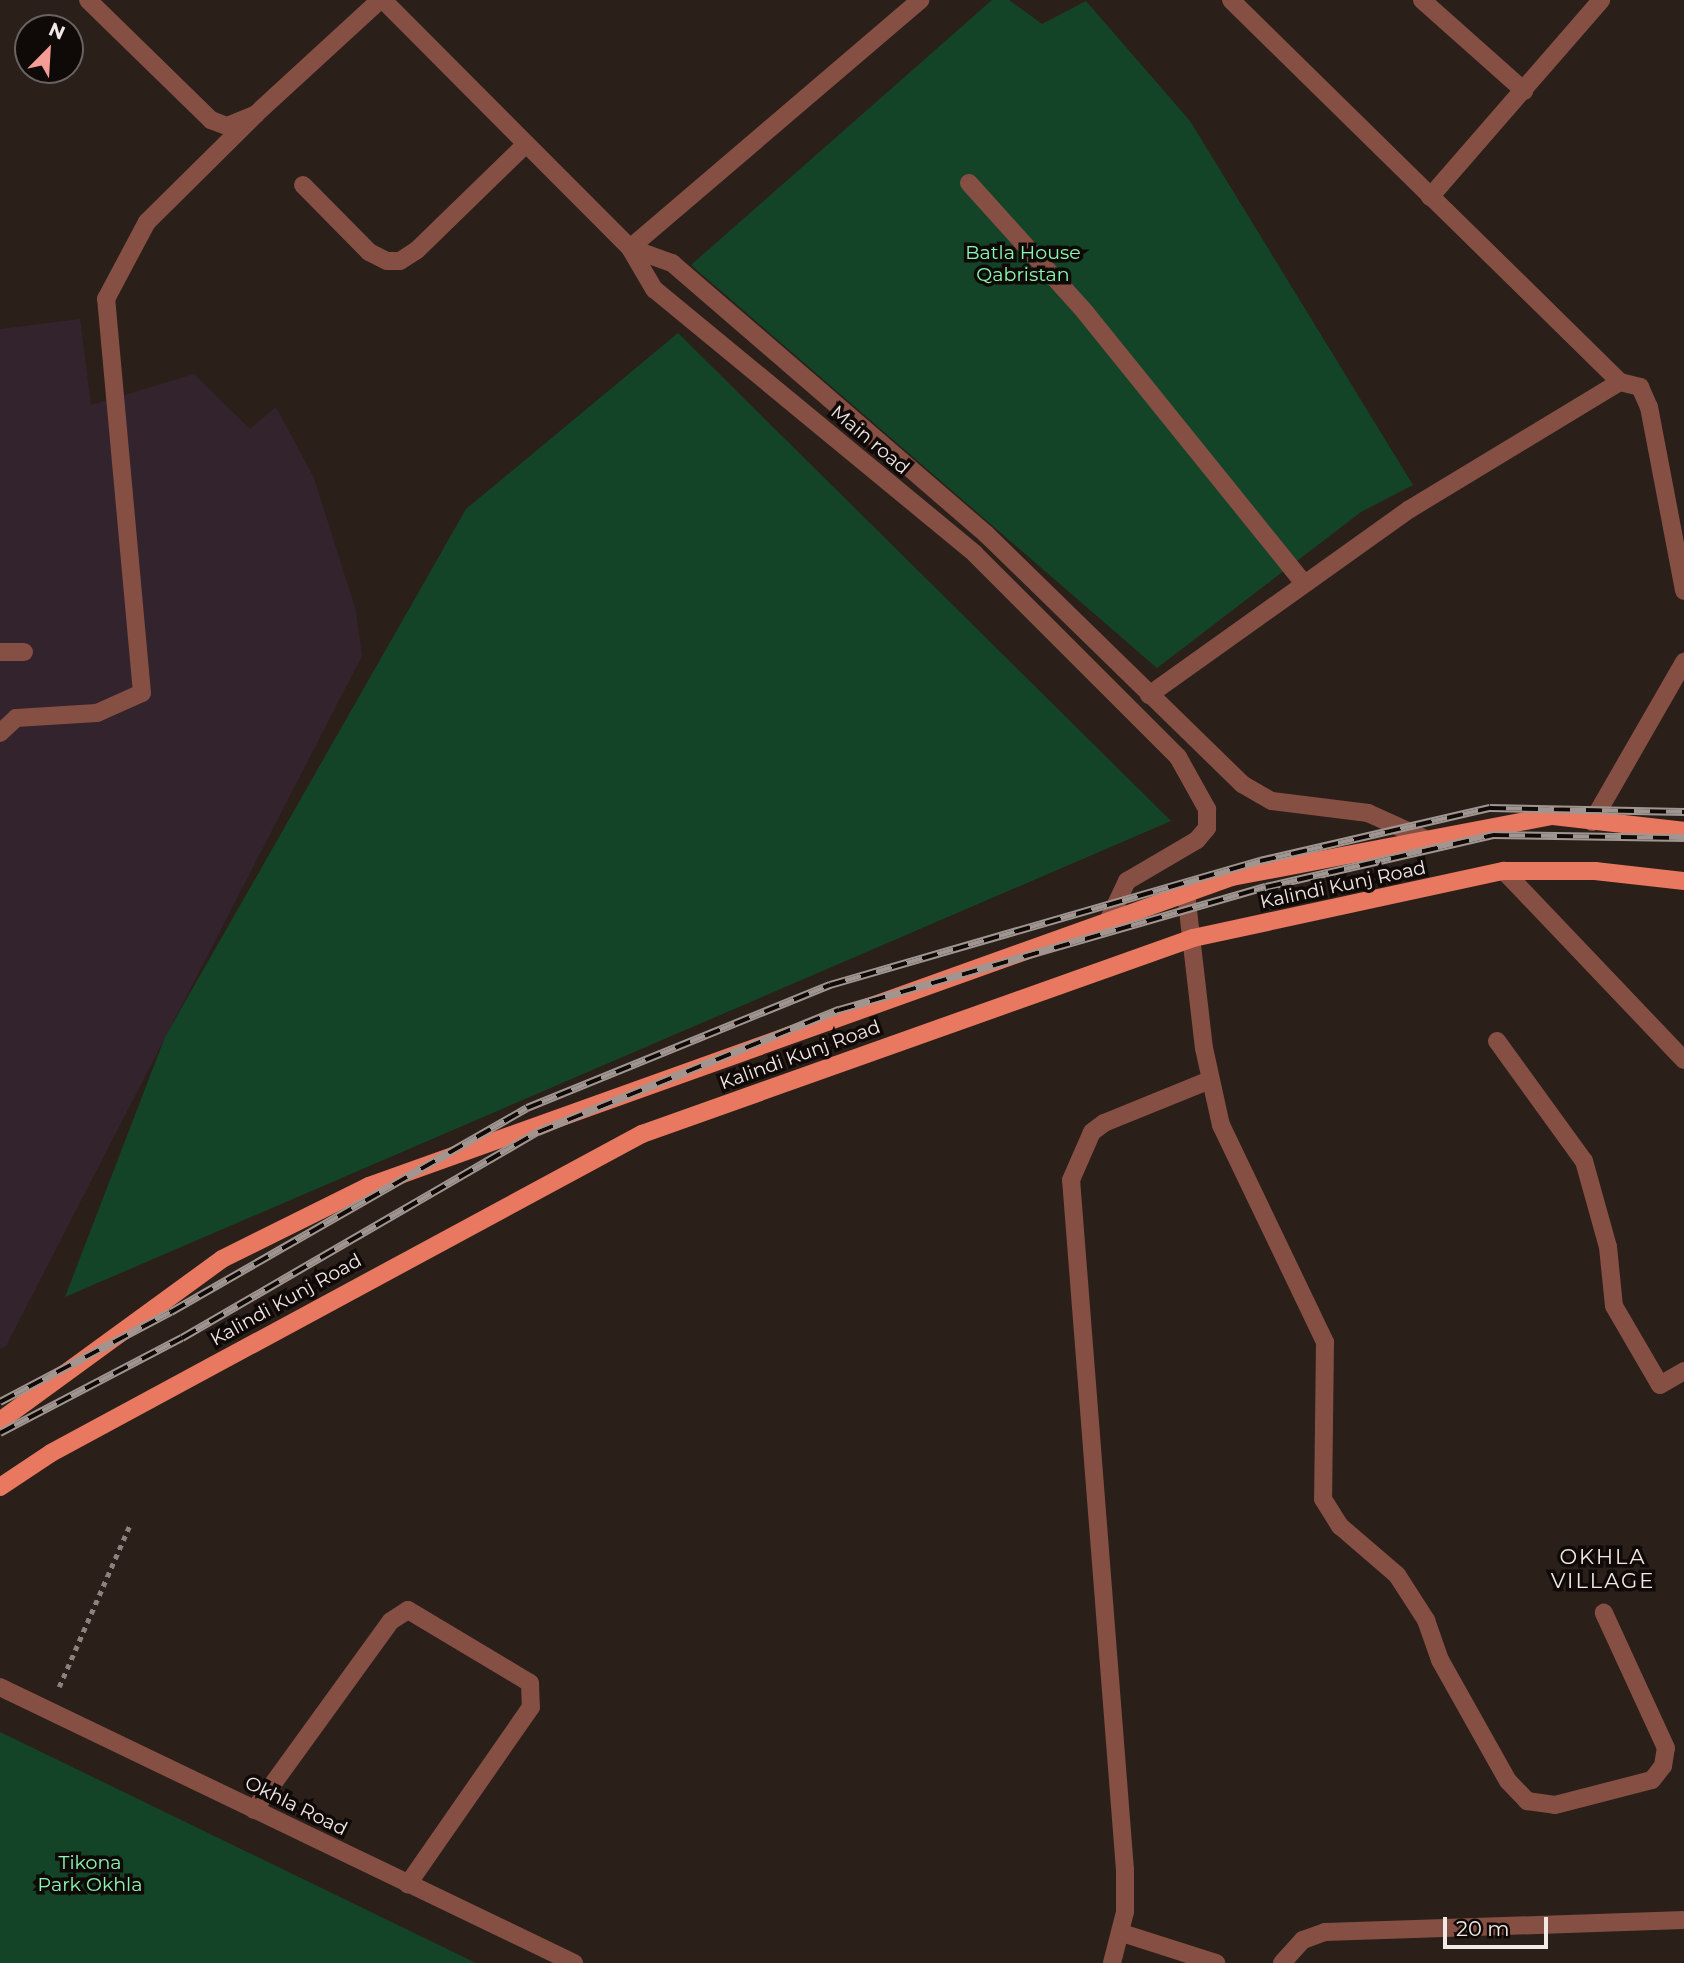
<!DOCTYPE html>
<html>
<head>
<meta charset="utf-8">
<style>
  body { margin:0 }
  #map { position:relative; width:1684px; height:1963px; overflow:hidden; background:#2b1f19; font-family:Montserrat,sans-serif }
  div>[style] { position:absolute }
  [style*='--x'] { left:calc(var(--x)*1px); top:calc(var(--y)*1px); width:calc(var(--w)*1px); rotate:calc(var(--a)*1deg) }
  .education>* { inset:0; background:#33232d }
  .green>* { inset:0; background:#144428 }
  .path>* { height:4.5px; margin-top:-2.25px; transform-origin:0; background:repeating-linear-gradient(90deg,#8c827d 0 5px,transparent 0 10px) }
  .minor>* { height:18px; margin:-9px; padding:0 9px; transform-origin:9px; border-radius:9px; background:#854f43 }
  .major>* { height:18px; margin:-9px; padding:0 9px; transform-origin:9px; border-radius:9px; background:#e97860 }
  .rail>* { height:8px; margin-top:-4px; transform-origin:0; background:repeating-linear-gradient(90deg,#0f0a07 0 16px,#a09691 0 32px); box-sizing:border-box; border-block:2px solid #a09691 }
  span { translate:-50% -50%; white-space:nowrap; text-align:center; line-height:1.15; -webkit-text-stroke:7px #0f0a07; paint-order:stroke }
  .park-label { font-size:19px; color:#8af7b1 }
  .street-label { font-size:19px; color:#f1e9e5 }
  .neighbourhood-label { font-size:21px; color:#f1e9e5; letter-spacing:2px }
  .north { position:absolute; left:14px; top:14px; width:70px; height:70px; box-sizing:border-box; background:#0f0a07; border:2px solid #696360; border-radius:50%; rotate:24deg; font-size:19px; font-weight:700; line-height:28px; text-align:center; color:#f1e9e5 }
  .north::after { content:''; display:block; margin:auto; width:24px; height:32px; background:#f59c96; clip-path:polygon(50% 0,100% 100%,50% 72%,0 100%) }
  .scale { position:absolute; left:1443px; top:1917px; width:105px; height:32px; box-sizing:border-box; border:4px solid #f1e9e5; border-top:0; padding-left:9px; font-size:21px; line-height:24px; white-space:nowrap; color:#f1e9e5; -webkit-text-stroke:5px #0f0a07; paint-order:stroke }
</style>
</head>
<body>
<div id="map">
  <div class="education">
    <i style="clip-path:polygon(80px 319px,91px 405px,194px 374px,250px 429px,276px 407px,314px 478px,356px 611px,362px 656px,6px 1346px,0 1349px,0 329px)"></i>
  </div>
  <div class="green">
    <i style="clip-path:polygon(992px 0,1009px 0,1042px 24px,1086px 1px,1190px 121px,1413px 485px,1361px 512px,1157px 668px,691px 265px)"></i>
    <i style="clip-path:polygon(678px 333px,1171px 821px,65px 1297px,165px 1037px,466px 509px)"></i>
    <i style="clip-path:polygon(0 1732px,476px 1963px,0 1963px)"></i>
  </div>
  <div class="path">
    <i style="--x:59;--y:1687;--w:175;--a:-66.4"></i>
  </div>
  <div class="minor">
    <i style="--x:88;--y:0;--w:172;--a:44.3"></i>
    <i style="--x:211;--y:120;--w:17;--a:21"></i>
    <i style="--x:227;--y:126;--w:31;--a:-22"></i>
    <i style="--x:256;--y:114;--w:168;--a:-42.6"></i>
    <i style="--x:383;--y:0;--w:350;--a:45.1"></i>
    <i style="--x:630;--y:248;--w:48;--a:59.7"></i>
    <i style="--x:654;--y:289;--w:416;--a:39.5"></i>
    <i style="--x:975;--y:554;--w:287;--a:45"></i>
    <i style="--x:1178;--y:757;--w:60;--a:60.9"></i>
    <i style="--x:1207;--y:809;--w:19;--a:90"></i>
    <i style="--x:1207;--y:828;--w:16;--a:130"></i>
    <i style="--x:1197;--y:840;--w:81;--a:149.6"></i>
    <i style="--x:1127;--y:881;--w:44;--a:115.4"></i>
    <i style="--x:1231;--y:0;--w:545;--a:44.48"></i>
    <i style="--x:1422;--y:0;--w:137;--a:41.7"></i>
    <i style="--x:969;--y:183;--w:173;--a:48"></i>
    <i style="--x:1085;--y:312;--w:348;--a:51.1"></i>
    <i style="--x:303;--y:185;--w:94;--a:45.4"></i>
    <i style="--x:369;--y:252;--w:20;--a:27"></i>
    <i style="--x:387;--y:261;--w:13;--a:0"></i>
    <i style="--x:400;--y:261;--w:20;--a:-33"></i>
    <i style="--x:417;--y:250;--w:152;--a:-44.2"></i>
    <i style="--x:1430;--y:197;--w:261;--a:-49"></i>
    <i style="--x:630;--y:248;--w:45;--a:19.7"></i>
    <i style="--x:672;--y:263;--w:415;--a:40.8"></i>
    <i style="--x:986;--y:534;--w:358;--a:44.3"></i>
    <i style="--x:1242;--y:784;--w:34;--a:30"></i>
    <i style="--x:1272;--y:801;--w:97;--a:7.1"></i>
    <i style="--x:1368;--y:813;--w:60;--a:24.4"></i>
    <i style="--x:630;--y:248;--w:382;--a:-40.5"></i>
    <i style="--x:0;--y:652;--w:24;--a:0"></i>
    <i style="--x:1149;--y:695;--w:320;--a:-35.5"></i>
    <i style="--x:1410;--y:509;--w:245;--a:-31.2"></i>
    <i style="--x:1620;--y:382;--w:21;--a:14"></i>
    <i style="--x:1640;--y:387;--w:22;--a:66"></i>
    <i style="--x:1649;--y:407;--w:187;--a:79.2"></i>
    <i style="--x:0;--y:733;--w:22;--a:-43"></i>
    <i style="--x:16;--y:718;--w:81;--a:-3.5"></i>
    <i style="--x:97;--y:713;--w:49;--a:-24"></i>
    <i style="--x:142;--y:693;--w:396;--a:-95.2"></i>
    <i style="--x:106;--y:299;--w:87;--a:-62"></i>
    <i style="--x:147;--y:222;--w:153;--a:-44.7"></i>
    <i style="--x:1592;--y:822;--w:185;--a:-60.1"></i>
    <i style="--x:1504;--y:871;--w:261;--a:46.4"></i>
    <i style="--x:1186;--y:893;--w:156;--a:83.4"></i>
    <i style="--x:1204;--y:1048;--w:79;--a:77.6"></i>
    <i style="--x:1221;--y:1125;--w:241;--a:64.4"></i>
    <i style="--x:1325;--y:1342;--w:157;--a:90.7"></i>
    <i style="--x:1323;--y:1499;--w:32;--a:58"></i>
    <i style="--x:1340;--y:1526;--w:75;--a:40.7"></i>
    <i style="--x:1397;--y:1575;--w:54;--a:57.2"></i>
    <i style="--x:1426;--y:1620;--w:42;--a:70.7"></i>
    <i style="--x:1440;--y:1660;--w:139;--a:60.7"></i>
    <i style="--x:1508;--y:1781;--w:28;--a:46"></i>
    <i style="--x:1527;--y:1801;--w:28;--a:8"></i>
    <i style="--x:1555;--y:1805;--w:100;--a:-14.5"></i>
    <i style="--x:1652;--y:1780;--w:18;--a:-52"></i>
    <i style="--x:1663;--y:1766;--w:18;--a:-81"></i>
    <i style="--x:1666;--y:1748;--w:149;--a:-114.7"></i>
    <i style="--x:1497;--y:1041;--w:148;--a:54.1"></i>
    <i style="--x:1584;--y:1161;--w:89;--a:74.4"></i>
    <i style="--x:1608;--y:1247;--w:59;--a:84.2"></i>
    <i style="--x:1614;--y:1306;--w:91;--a:59.8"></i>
    <i style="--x:1660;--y:1385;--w:28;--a:-30"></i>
    <i style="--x:0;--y:1687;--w:637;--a:25.68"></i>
    <i style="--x:254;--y:1810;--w:233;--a:-54.1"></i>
    <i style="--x:391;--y:1621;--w:20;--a:-33"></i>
    <i style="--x:408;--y:1610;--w:142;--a:30.9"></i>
    <i style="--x:530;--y:1683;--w:24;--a:88"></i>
    <i style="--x:531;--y:1707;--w:216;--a:124.8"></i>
    <i style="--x:1122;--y:1933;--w:99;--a:17.7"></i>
    <i style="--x:1112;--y:1963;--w:53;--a:-75.7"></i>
    <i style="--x:1125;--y:1912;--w:42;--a:-90"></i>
    <i style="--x:1125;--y:1870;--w:692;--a:-94.47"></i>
    <i style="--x:1071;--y:1180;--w:52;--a:-66.4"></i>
    <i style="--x:1092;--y:1132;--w:15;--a:-37"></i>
    <i style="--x:1104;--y:1123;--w:114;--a:-22.1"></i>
    <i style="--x:1282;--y:1963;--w:31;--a:-48"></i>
    <i style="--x:1303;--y:1940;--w:23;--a:-20"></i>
    <i style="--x:1325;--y:1932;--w:359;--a:-1.9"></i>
  </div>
  <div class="major">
    <i style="--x:0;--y:1421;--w:275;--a:-36.1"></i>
    <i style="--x:222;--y:1259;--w:164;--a:-26.4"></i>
    <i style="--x:369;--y:1186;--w:917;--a:-19.7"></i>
    <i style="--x:1232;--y:877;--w:327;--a:-10.8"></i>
    <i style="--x:1553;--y:816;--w:132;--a:6.5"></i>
    <i style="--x:0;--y:1487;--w:61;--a:-33.7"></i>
    <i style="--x:51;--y:1453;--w:672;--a:-28.36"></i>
    <i style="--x:642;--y:1134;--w:585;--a:-19.58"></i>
    <i style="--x:1193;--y:938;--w:318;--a:-12.2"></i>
    <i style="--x:1504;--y:871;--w:91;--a:0"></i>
    <i style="--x:1595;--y:871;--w:90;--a:6.4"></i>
  </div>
  <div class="rail">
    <i style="--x:0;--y:1402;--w:193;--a:-27.8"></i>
    <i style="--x:171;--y:1312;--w:410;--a:-29.8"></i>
    <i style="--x:527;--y:1108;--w:327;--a:-22.1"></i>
    <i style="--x:830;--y:985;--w:448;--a:-16.1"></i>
    <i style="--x:1260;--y:861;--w:236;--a:-13"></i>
    <i style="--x:1490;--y:808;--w:194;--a:1.2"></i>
    <i style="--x:0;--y:1433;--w:205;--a:-27.6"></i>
    <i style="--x:182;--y:1338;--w:411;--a:-30.1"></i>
    <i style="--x:538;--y:1132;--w:325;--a:-22.1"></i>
    <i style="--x:839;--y:1010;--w:444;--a:-16.1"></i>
    <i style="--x:1266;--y:887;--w:233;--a:-12.9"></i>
    <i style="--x:1493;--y:835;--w:191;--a:0.9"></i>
  </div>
  <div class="park-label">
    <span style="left:1023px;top:264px">Batla House<br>Qabristan</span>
    <span style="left:90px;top:1874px">Tikona<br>Park Okhla</span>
  </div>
  <div class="street-label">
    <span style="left:870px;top:440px;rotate:40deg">Main road</span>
    <span style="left:1343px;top:885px;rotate:-12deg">Kalindi Kunj Road</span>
    <span style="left:800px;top:1055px;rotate:-20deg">Kalindi Kunj Road</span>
    <span style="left:286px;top:1300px;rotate:-29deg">Kalindi Kunj Road</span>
    <span style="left:296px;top:1806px;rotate:26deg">Okhla Road</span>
  </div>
  <div class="neighbourhood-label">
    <span style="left:1603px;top:1569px">OKHLA<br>VILLAGE</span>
  </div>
  <div class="north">N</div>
  <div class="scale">20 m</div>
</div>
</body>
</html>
